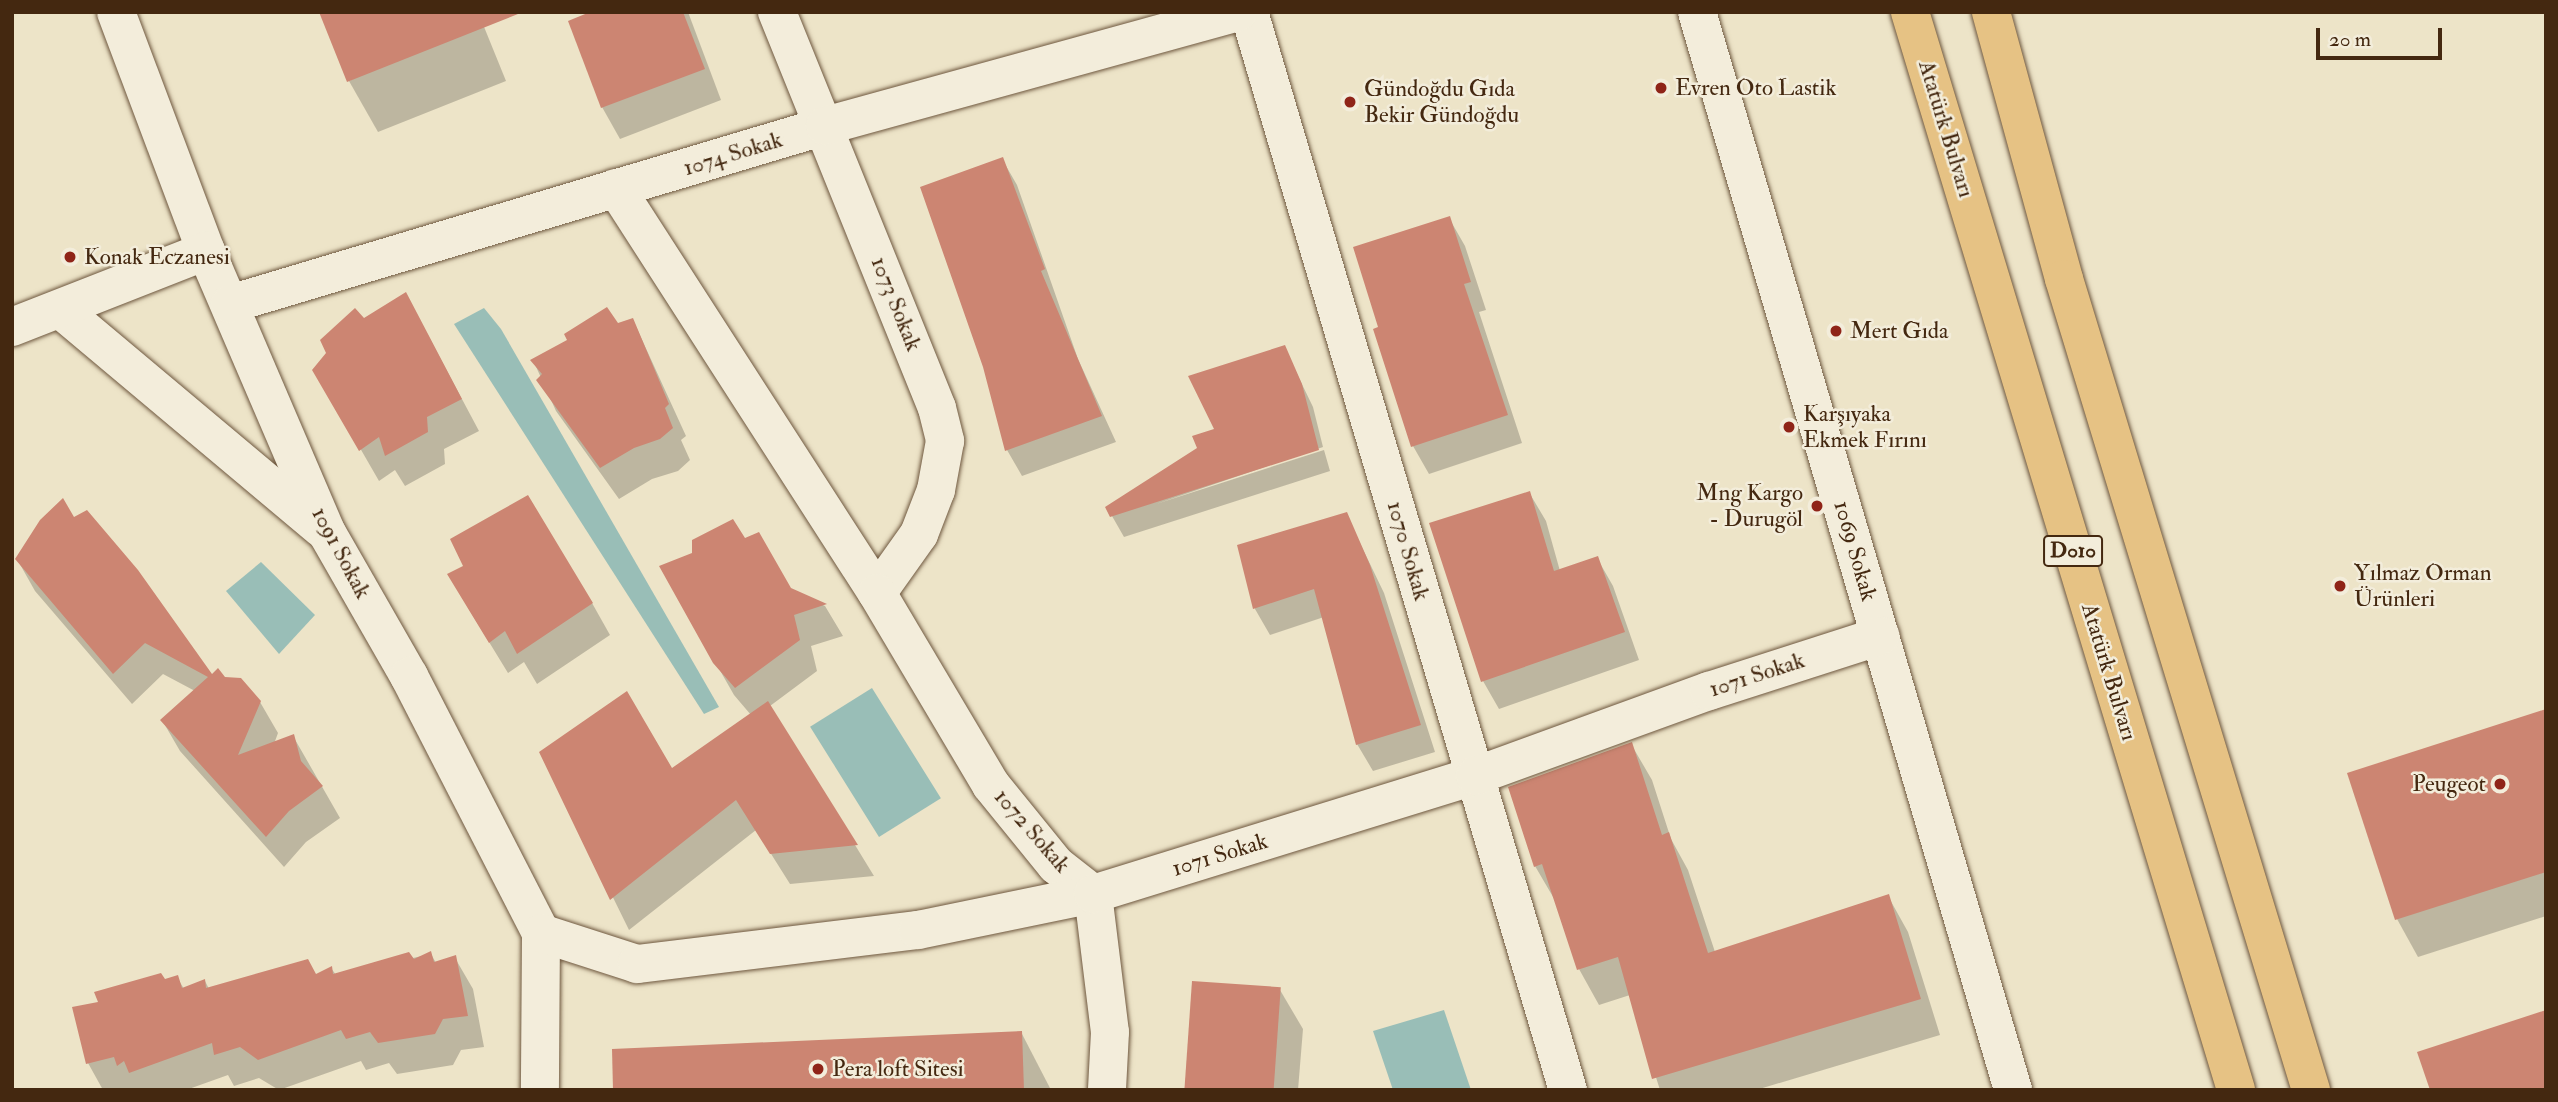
<!DOCTYPE html>
<html>
<head>
<meta charset="utf-8">
<style>
  body { margin:0 }
  #map { position:relative; width:2558px; height:1102px; overflow:hidden; background:#ede4c8; font-family:"IM FELL Double Pica",serif }
  div>[style] { position:absolute }
  [style*='--x'] { left:calc(var(--x)*1px); top:calc(var(--y)*1px); width:calc(var(--w)*1px); rotate:calc(var(--a)*1deg) }
  .water>* { inset:0; background:#99beb7; transform-origin:0 0 }
  .shadow>* { inset:0; background:#0003 }
  .building>* { inset:0; background:#cc8572; transform-origin:0 0 }
  .roads { filter:drop-shadow(0 0 2px #6e573e) drop-shadow(0 0 2px #6e573e) }
  .minor>* { height:38px; margin:-19px; padding:0 19px; transform-origin:19px; border-radius:19px; background:#f3eddb }
  .highway>* { height:38px; margin:-19px; padding:0 19px; transform-origin:19px; border-radius:19px; background:#e6c284 }
  .dots>* { width:19px; height:19px; translate:-50% -50%; box-sizing:border-box; border:4px solid #f3eddb; border-radius:50% }
  span { translate:-50% -50%; white-space:nowrap; text-align:center; line-height:1.15; -webkit-text-stroke:5px #f3eddb; paint-order:stroke }
  .shield-label span { padding:2px 5px; background:#f3eddb; border:2px solid; border-radius:5px; -webkit-text-stroke-width:0 }
  .shield-label { font-size:21px; color:#442810; font-weight:700 }
  .poi-label { font-size:23px; color:#442810 }
  .left { translate:0 -50%; text-align:left }
  .right { translate:-100% -50%; text-align:right }
  .street-label { font-size:23px; color:#442810 }
  .frame { position:absolute; inset:0; border:14px solid #442810; pointer-events:none }
  .scale { position:absolute; left:2316px; top:28px; width:126px; height:32px; box-sizing:border-box; border:4px solid #442810; border-top:0; padding-left:9px; font-size:21px; line-height:24px; white-space:nowrap; color:#442810; -webkit-text-stroke:5px #f3eddb; paint-order:stroke }
</style>
</head>
<body>
<div id="map">
  <div class="water">
    <i style="clip-path:polygon(484px 308px,501px 329px,719px 707px,704px 714px,454px 324px)"></i>
    <i style="clip-path:polygon(261px 562px,315px 615px,279px 654px,226px 591px)"></i>
    <i style="left:872px;top:688px;width:130px;height:73px;rotate:58deg"></i>
    <i style="clip-path:polygon(1444px 1010px,1471px 1090px,1393px 1090px,1373px 1031px)"></i>
  </div>
  <div class="shadow">
    <i style="clip-path:polygon(478px 12px,506px 81px,378px 132px,349px 81px)"></i>
    <i style="clip-path:polygon(595px 12px,688px 12px,721px 100px,620px 139px,602px 107px)"></i>
    <i style="clip-path:polygon(1002px 159px,1017px 185px,1078px 359px,1116px 442px,1022px 476px,1007px 450px)"></i>
    <i style="clip-path:polygon(1449px 218px,1465px 246px,1486px 310px,1479px 312px,1522px 443px,1429px 474px,1413px 446px,1380px 328px)"></i>
    <i style="clip-path:polygon(633px 320px,686px 436px,681px 440px,690px 460px,678px 471px,652px 479px,619px 499px,556px 411px,533px 360px)"></i>
    <i style="clip-path:polygon(363px 321px,423px 326px,479px 431px,444px 449px,445px 464px,405px 486px,395px 470px,379px 481px,315px 370px)"></i>
    <i style="clip-path:polygon(1284px 347px,1313px 407px,1323px 447px,1156px 504px,1324px 450px,1330px 471px,1124px 537px,1112px 516px,1199px 449px)"></i>
    <i style="clip-path:polygon(1530px 494px,1546px 521px,1560px 571px,1597px 558px,1613px 586px,1639px 660px,1499px 709px,1483px 681px)"></i>
    <i style="clip-path:polygon(1346px 514px,1384px 593px,1435px 752px,1373px 771px,1357px 744px,1324px 617px,1270px 635px,1255px 609px,1239px 546px)"></i>
    <i style="clip-path:polygon(74px 519px,212px 676px,260px 702px,278px 733px,274px 744px,293px 736px,340px 818px,306px 842px,284px 867px,180px 751px,162px 720px,195px 691px,163px 674px,132px 704px,35px 591px,17px 559px)"></i>
    <i style="clip-path:polygon(744px 540px,790px 590px,825px 606px,843px 636px,811px 646px,817px 671px,770px 706px,874px 876px,790px 884px,756px 830px,629px 930px,542px 753px,671px 771px,751px 715px,734px 695px,661px 567px)"></i>
    <i style="clip-path:polygon(592px 603px,610px 635px,537px 684px,524px 662px,508px 673px,467px 606px)"></i>
    <i style="clip-path:polygon(2546px 712px,2546px 916px,2418px 957px,2397px 919px)"></i>
    <i style="clip-path:polygon(1631px 744px,1652px 780px,1671px 839px,1688px 870px,1715px 952px,1888px 896px,1908px 932px,1940px 1035px,1756px 1090px,1660px 1090px,1630px 995px,1599px 1005px,1579px 969px,1556px 902px,1535px 866px)"></i>
    <i style="clip-path:polygon(431px 954px,436px 963px,455px 958px,473px 989px,484px 1047px,461px 1050px,453px 1065px,397px 1074px,389px 1063px,366px 1070px,361px 1061px,279px 1090px,259px 1078px,234px 1086px,228px 1075px,186px 1090px,103px 1090px,88px 1063px,100px 1003px,164px 981px,177px 977px,184px 989px,205px 981px,209px 989px,316px 976px,331px 968px,336px 975px)"></i>
    <i style="clip-path:polygon(1194px 983px,1280px 990px,1303px 1029px,1298px 1090px,1186px 1090px)"></i>
    <i style="clip-path:polygon(1021px 1032px,1051px 1090px,615px 1090px)"></i>
  </div>
  <div class="building">
    <i style="clip-path:polygon(319px 12px,517px 12px,518px 14px,347px 82px)"></i>
    <i style="clip-path:polygon(590px 12px,683px 12px,705px 69px,601px 108px,568px 21px)"></i>
    <i style="clip-path:polygon(1003px 157px,1045px 269px,1041px 271px,1102px 416px,1005px 451px,983px 367px,920px 187px)"></i>
    <i style="clip-path:polygon(1450px 216px,1471px 282px,1464px 284px,1508px 415px,1411px 447px,1373px 329px,1378px 327px,1353px 247px)"></i>
    <i style="clip-path:polygon(406px 292px,462px 399px,427px 417px,428px 432px,385px 456px,379px 437px,359px 451px,312px 370px,326px 353px,320px 340px,355px 308px,364px 318px)"></i>
    <i style="clip-path:polygon(607px 307px,618px 323px,633px 318px,669px 404px,665px 408px,673px 428px,660px 439px,634px 448px,600px 468px,536px 380px,542px 374px,530px 360px,567px 340px,564px 334px)"></i>
    <i style="clip-path:polygon(1285px 345px,1302px 384px,1319px 450px,1110px 517px,1105px 507px,1197px 448px,1192px 436px,1214px 429px,1188px 376px)"></i>
    <i style="clip-path:polygon(1530px 491px,1554px 571px,1598px 556px,1625px 632px,1481px 682px,1429px 523px)"></i>
    <i style="clip-path:polygon(528px 495px,593px 603px,517px 654px,505px 631px,489px 643px,447px 574px,463px 566px,450px 539px)"></i>
    <i style="clip-path:polygon(63px 498px,74px 517px,87px 510px,138px 570px,212px 674px,218px 668px,225px 677px,241px 678px,261px 701px,238px 755px,294px 734px,301px 761px,323px 786px,289px 811px,266px 837px,160px 720px,208px 677px,145px 643px,113px 674px,15px 559px,40px 520px)"></i>
    <i style="clip-path:polygon(1347px 512px,1370px 565px,1421px 725px,1356px 745px,1314px 589px,1253px 609px,1237px 545px)"></i>
    <i style="clip-path:polygon(733px 519px,745px 538px,759px 532px,791px 588px,827px 604px,794px 615px,800px 640px,735px 688px,713px 663px,659px 566px,692px 553px,692px 540px)"></i>
    <i style="clip-path:polygon(627px 691px,672px 768px,768px 701px,858px 845px,770px 854px,736px 800px,610px 900px,539px 752px)"></i>
    <i style="clip-path:polygon(2546px 709px,2546px 872px,2395px 920px,2347px 773px)"></i>
    <i style="clip-path:polygon(1632px 742px,1662px 835px,1669px 832px,1708px 953px,1889px 894px,1921px 999px,1652px 1079px,1618px 957px,1577px 970px,1542px 864px,1534px 867px,1508px 787px)"></i>
    <i style="clip-path:polygon(431px 951px,434px 962px,456px 955px,468px 1016px,443px 1019px,435px 1034px,378px 1043px,370px 1032px,346px 1039px,341px 1030px,258px 1060px,240px 1047px,214px 1055px,212px 1043px,129px 1073px,124px 1061px,117px 1066px,114px 1057px,86px 1064px,72px 1007px,98px 1002px,94px 992px,161px 973px,165px 979px,178px 975px,182px 988px,205px 979px,206px 988px,308px 959px,316px 974px,332px 966px,333px 974px,409px 952px,414px 959px)"></i>
    <i style="left:1192px;top:981px;width:89px;height:109px;rotate:4deg"></i>
    <i style="clip-path:polygon(2546px 1010px,2546px 1090px,2430px 1090px,2417px 1052px)"></i>
    <i style="clip-path:polygon(1022px 1031px,1024px 1090px,613px 1090px,612px 1049px)"></i>
  </div>
  <div class="roads">
    <div class="minor">
      <i style="--x:116;--y:12;--w:255;--a:69.4"></i>
      <i style="--x:206;--y:251;--w:307;--a:66.8"></i>
      <i style="--x:327;--y:533;--w:165;--a:60.2"></i>
      <i style="--x:409;--y:676;--w:289;--a:62.8"></i>
      <i style="--x:541;--y:933;--w:157;--a:90.4"></i>
      <i style="--x:777;--y:12;--w:427;--a:68"></i>
      <i style="--x:937;--y:408;--w:34;--a:76"></i>
      <i style="--x:945;--y:441;--w:50;--a:100.4"></i>
      <i style="--x:936;--y:490;--w:47;--a:111.1"></i>
      <i style="--x:919;--y:534;--w:72;--a:125.4"></i>
      <i style="--x:1249;--y:12;--w:1124;--a:73.52"></i>
      <i style="--x:1697;--y:12;--w:1123;--a:73.66"></i>
      <i style="--x:616;--y:188;--w:482;--a:57.2"></i>
      <i style="--x:877;--y:593;--w:223;--a:59.3"></i>
      <i style="--x:991;--y:785;--w:103;--a:50.9"></i>
      <i style="--x:1056;--y:865;--w:47;--a:38.1"></i>
      <i style="--x:1093;--y:894;--w:139;--a:83"></i>
      <i style="--x:1110;--y:1032;--w:58;--a:93"></i>
      <i style="--x:230;--y:304;--w:621;--a:-16.66"></i>
      <i style="--x:825;--y:126;--w:428;--a:-15.4"></i>
      <i style="--x:60;--y:309;--w:341;--a:40"></i>
      <i style="--x:12;--y:327;--w:208;--a:-21.4"></i>
      <i style="--x:541;--y:933;--w:101;--a:17.9"></i>
      <i style="--x:637;--y:964;--w:283;--a:-6.9"></i>
      <i style="--x:918;--y:930;--w:179;--a:-11.6"></i>
      <i style="--x:1093;--y:894;--w:400;--a:-17.2"></i>
      <i style="--x:1475;--y:776;--w:249;--a:-20"></i>
      <i style="--x:1709;--y:691;--w:180;--a:-17.8"></i>
    </div>
    <div class="highway">
      <i style="--x:1910;--y:12;--w:1126;--a:73.17"></i>
      <i style="--x:1991;--y:12;--w:277;--a:74.7"></i>
      <i style="--x:2064;--y:279;--w:848;--a:73.06"></i>
    </div>
  </div>
  <div class="dots">
    <i style="left:1661px;top:88px;background:#8f2418"></i>
    <i style="left:1350px;top:102px;background:#8f2418"></i>
    <i style="left:70px;top:257px;background:#8f2418"></i>
    <i style="left:1836px;top:331px;background:#8f2418"></i>
    <i style="left:1789px;top:427px;background:#8f2418"></i>
    <i style="left:1817px;top:506px;background:#8f2418"></i>
    <i style="left:2340px;top:586px;background:#8f2418"></i>
    <i style="left:2500px;top:784px;background:#8f2418"></i>
    <i style="left:818px;top:1069px;background:#8f2418"></i>
  </div>
  <div class="shield-label">
    <span style="left:2073px;top:551px">D010</span>
  </div>
  <div class="poi-label">
    <span class="left" style="left:1675px;top:88px">Evren Oto Lastik</span>
    <span class="left" style="left:1364px;top:102px">Gündoğdu Gıda<br>Bekir Gündoğdu</span>
    <span class="left" style="left:84px;top:257px">Konak Eczanesi</span>
    <span class="left" style="left:1850px;top:331px">Mert Gıda</span>
    <span class="left" style="left:1803px;top:427px">Karşıyaka<br>Ekmek Fırını</span>
    <span class="right" style="left:1803px;top:506px">Mng Kargo<br>- Durugöl</span>
    <span class="left" style="left:2354px;top:586px">Yılmaz Orman<br>Ürünleri</span>
    <span class="right" style="left:2486px;top:784px">Peugeot</span>
    <span class="left" style="left:832px;top:1069px">Pera loft Sitesi</span>
  </div>
  <div class="street-label">
    <span style="left:1946px;top:129px;rotate:73deg">Atatürk Bulvarı</span>
    <span style="left:733px;top:154px;rotate:-17deg">1074 Sokak</span>
    <span style="left:896px;top:304px;rotate:68deg">1073 Sokak</span>
    <span style="left:1408px;top:551px;rotate:74deg">1070 Sokak</span>
    <span style="left:1855px;top:551px;rotate:74deg">1069 Sokak</span>
    <span style="left:341px;top:553px;rotate:62deg">1091 Sokak</span>
    <span style="left:2109px;top:672px;rotate:73deg">Atatürk Bulvarı</span>
    <span style="left:1757px;top:675px;rotate:-18deg">1071 Sokak</span>
    <span style="left:1032px;top:831px;rotate:49deg">1072 Sokak</span>
    <span style="left:1220px;top:855px;rotate:-17deg">1071 Sokak</span>
  </div>
  <div class="frame"></div>
  <div class="scale">20 m</div>
</div>
</body>
</html>
